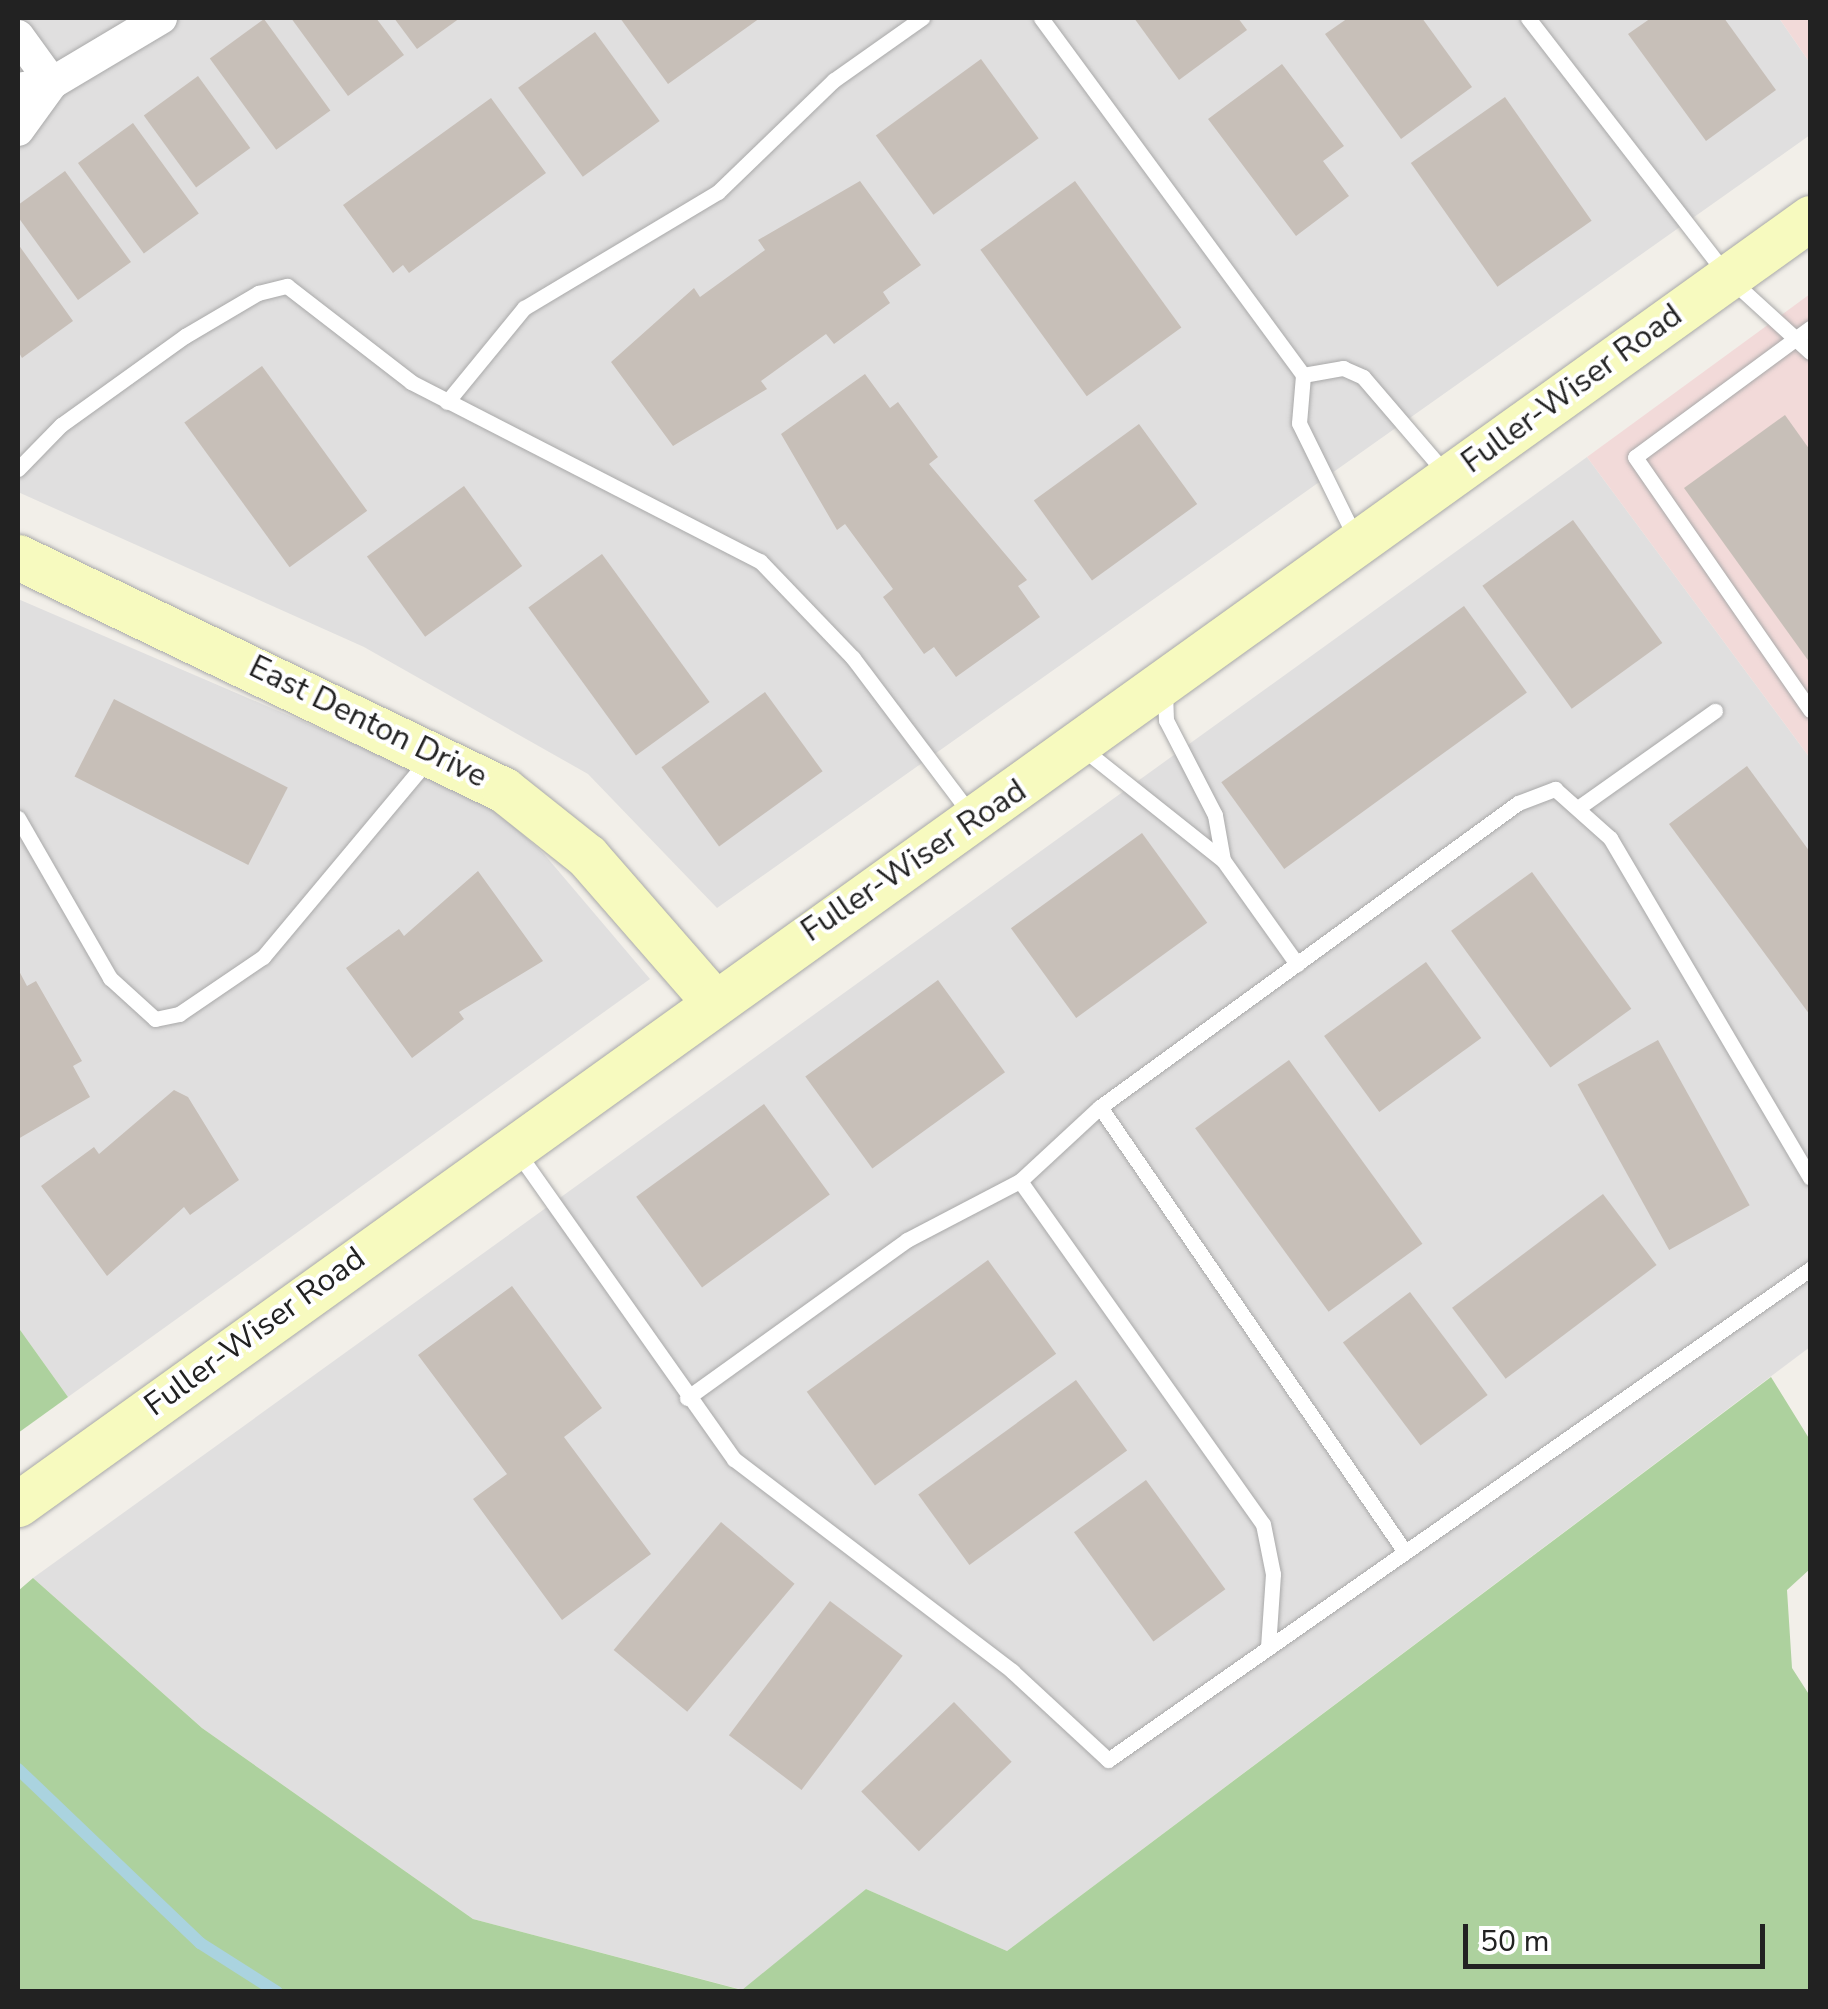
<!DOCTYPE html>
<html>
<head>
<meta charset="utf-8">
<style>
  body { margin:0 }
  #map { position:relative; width:1828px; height:2009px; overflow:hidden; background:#f2efe9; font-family:"Nunito Sans",sans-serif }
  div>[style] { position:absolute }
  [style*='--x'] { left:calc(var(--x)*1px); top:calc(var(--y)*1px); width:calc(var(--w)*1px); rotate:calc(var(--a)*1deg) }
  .residential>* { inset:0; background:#e0dfdf }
  .commercial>* { inset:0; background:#f2dad9 }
  .forest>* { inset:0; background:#add19e }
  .stream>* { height:12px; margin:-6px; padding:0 6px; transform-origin:6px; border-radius:6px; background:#aad3df }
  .building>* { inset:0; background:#c7bfb8; transform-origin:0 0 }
  .roads { filter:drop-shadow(0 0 2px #a9a9a9) drop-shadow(0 0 2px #a9a9a9) }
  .lane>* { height:15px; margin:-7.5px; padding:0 7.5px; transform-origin:7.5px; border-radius:7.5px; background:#fff }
  .street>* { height:32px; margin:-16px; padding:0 16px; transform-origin:16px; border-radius:16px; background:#fff }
  .secondary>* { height:45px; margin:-22.5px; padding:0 22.5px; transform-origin:22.5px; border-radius:22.5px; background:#f7fabf }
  span { translate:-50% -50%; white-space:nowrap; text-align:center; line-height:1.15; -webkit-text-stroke:8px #fff; paint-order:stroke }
  .street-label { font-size:32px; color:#222 }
  .frame { position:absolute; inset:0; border:20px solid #222; pointer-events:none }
  .scale { position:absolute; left:1463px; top:1924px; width:302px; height:45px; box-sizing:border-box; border:5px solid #222; border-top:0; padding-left:12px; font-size:30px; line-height:35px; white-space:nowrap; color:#222; -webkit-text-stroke:8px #fff; paint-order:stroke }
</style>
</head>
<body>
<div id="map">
  <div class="residential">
    <i style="clip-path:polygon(18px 18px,1779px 18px,1810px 63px,1810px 135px,717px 908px,588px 774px,364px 647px,18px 492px)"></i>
    <i style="clip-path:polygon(1587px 457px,1810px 758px,1810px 1347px,1007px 1951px,866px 1889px,743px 1990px,473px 1919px,202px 1728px,33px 1578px)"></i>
    <i style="clip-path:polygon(18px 599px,485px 800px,544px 854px,650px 979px,68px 1397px,18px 1327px)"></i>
  </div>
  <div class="commercial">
    <i style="clip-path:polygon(1779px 18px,1810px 18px,1810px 63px)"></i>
    <i style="clip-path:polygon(1810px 294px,1810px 758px,1587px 457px)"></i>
  </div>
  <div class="forest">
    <i style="clip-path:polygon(18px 1327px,68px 1397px,18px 1433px)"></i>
    <i style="clip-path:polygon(1771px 1377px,1810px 1440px,1810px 1569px,1787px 1590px,1792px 1668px,1810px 1696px,1810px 1991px,18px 1991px,18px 1591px,33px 1578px,202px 1728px,473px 1919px,742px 1990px,866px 1889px,1007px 1951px)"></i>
  </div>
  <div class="stream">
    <i style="--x:18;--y:1769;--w:252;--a:43.7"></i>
    <i style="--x:200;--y:1943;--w:91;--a:32.5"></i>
  </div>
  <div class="building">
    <i style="clip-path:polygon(291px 18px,376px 18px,404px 55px,348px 96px)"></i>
    <i style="clip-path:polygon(394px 18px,460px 18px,417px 49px)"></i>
    <i style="clip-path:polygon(620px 18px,760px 18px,668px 84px)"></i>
    <i style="clip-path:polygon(1134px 18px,1238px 18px,1247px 30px,1179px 80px)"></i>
    <i style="clip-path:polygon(1348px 18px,1422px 18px,1472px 87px,1401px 139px,1325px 34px)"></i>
    <i style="clip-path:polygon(1651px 18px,1724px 18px,1776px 90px,1706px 141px,1628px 34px)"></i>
    <i style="left:264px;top:19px;width:113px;height:67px;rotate:54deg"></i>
    <i style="left:595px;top:32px;width:110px;height:95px;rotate:54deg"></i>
    <i style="left:981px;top:59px;width:98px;height:130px;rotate:54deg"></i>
    <i style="clip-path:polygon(1282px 64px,1344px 146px,1323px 161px,1349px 196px,1296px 236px,1208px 119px)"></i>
    <i style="left:198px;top:76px;width:89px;height:67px;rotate:54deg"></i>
    <i style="left:1505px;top:97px;width:151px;height:115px;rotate:55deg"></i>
    <i style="clip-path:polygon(491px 98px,546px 173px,409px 273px,403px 265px,393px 273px,343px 205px)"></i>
    <i style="left:133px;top:123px;width:112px;height:68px;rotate:54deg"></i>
    <i style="clip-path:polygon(65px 171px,131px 262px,78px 300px,18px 217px,18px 205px)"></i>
    <i style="clip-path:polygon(860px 181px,921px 265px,883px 292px,890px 303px,834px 344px,826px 334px,761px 381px,767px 389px,673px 446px,611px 362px,694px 288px,700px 297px,765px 250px,758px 240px)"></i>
    <i style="left:1075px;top:181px;width:181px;height:117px;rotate:54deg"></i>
    <i style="clip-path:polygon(18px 244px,73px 321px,22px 358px,18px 351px)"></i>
    <i style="left:262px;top:366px;width:179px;height:96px;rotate:54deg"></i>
    <i style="clip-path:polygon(865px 374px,890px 408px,898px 402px,938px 457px,929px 464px,1027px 580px,1018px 586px,1040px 617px,956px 677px,934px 647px,924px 654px,883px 597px,893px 589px,845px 524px,837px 530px,781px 434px)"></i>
    <i style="clip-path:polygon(1785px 415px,1810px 450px,1810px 663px,1684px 488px)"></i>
    <i style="left:1139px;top:424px;width:99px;height:130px;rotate:54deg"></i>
    <i style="left:464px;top:486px;width:99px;height:120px;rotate:54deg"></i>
    <i style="left:1573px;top:520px;width:152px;height:112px;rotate:54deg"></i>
    <i style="left:602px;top:554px;width:183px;height:91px;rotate:54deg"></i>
    <i style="left:1464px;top:606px;width:107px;height:300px;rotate:54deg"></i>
    <i style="left:765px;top:692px;width:98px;height:128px;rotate:54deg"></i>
    <i style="left:114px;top:699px;width:195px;height:87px;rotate:27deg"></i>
    <i style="clip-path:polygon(1747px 766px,1810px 852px,1810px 1015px,1669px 824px)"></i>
    <i style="left:1142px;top:833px;width:111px;height:162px;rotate:54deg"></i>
    <i style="clip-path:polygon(478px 871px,543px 961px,459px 1012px,464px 1019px,412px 1058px,346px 968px,399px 929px,404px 936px)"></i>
    <i style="left:1532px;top:872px;width:169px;height:100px;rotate:54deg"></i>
    <i style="left:1426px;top:962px;width:94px;height:126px;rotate:54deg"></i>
    <i style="clip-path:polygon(18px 969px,27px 986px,36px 981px,82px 1061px,73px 1066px,90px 1097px,18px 1139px)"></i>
    <i style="left:938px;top:980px;width:114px;height:164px;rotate:54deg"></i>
    <i style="left:1658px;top:1040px;width:189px;height:92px;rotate:61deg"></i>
    <i style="left:1289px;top:1060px;width:227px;height:116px;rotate:54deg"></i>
    <i style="clip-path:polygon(174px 1090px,188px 1097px,239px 1180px,190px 1215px,184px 1207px,107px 1276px,41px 1186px,94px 1147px,99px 1154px)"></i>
    <i style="left:764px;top:1104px;width:112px;height:158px;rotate:54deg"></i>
    <i style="left:1603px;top:1194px;width:89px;height:189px;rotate:53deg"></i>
    <i style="left:988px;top:1260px;width:116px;height:224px;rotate:54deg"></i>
    <i style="clip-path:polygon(512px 1286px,602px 1408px,564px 1437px,651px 1554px,562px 1620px,473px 1499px,507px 1474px,418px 1355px)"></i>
    <i style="left:1410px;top:1292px;width:129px;height:84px;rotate:53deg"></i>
    <i style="left:1076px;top:1380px;width:87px;height:195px;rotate:54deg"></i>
    <i style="left:1146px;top:1480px;width:135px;height:89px;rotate:54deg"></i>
    <i style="left:721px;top:1522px;width:96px;height:167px;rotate:40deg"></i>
    <i style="left:830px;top:1601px;width:91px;height:168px;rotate:37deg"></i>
    <i style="left:954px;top:1702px;width:83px;height:129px;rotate:46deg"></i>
  </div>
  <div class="roads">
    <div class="lane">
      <i style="--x:1041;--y:18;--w:443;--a:53.7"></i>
      <i style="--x:1528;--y:18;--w:327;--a:52.3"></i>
      <i style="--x:1728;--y:277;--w:111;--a:42.4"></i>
      <i style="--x:1810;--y:328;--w:217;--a:143.6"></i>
      <i style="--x:1635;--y:457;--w:308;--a:55.3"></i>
      <i style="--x:447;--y:402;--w:122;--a:-50.7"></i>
      <i style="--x:524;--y:308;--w:226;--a:-30.9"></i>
      <i style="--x:718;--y:192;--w:161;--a:-44"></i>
      <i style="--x:834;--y:80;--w:108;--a:-35.2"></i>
      <i style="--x:18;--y:469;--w:62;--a:-45.7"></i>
      <i style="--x:61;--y:425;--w:153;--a:-35.7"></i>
      <i style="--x:185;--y:336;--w:85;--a:-30.5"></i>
      <i style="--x:258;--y:293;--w:30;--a:-14"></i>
      <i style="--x:287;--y:286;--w:157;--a:37.7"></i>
      <i style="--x:411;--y:382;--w:392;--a:27.2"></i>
      <i style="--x:760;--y:561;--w:134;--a:46.2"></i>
      <i style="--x:853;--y:658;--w:194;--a:53"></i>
      <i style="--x:1356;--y:539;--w:129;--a:-116.2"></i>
      <i style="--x:1299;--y:423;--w:48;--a:-85.2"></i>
      <i style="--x:1303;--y:375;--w:41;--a:-9.9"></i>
      <i style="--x:1343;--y:368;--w:22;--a:24"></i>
      <i style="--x:1363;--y:377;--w:129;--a:49.4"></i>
      <i style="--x:1082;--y:748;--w:180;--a:38.5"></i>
      <i style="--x:1223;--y:860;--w:46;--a:-100.1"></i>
      <i style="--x:1215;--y:815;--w:107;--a:-117.3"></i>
      <i style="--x:1166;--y:720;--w:28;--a:-92"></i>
      <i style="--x:1582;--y:805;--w:163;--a:-35.3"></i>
      <i style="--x:18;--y:818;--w:185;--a:60.1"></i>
      <i style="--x:110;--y:978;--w:61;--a:42.3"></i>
      <i style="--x:155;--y:1019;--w:25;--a:-12"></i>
      <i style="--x:179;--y:1014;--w:102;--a:-34.2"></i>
      <i style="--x:263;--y:957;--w:257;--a:-50.1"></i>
      <i style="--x:1223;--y:860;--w:128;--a:54.6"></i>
      <i style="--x:1100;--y:1107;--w:539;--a:55.57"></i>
      <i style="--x:518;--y:1153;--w:375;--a:54.8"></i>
      <i style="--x:734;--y:1459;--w:350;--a:37.3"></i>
      <i style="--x:1012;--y:1671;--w:131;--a:42.8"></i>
      <i style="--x:1108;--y:1760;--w:857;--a:-34.97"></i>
      <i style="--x:1020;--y:1181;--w:420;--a:54.7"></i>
      <i style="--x:1263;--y:1524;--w:51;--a:78.7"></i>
      <i style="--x:1273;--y:1574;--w:74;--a:93.9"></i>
      <i style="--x:687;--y:1398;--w:271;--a:-35.7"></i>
      <i style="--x:907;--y:1240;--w:127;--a:-27.6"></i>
      <i style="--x:1020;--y:1181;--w:109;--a:-42.8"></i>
      <i style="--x:1100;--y:1107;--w:517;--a:-36.03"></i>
      <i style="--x:1518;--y:803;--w:40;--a:-21"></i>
      <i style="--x:1555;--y:789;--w:74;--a:41.7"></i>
      <i style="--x:1610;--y:838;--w:394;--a:59.5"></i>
    </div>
    <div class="street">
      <i style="--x:18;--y:36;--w:58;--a:54.1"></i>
      <i style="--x:18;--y:89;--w:35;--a:-10"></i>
      <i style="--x:52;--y:83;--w:127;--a:-30.8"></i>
      <i style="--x:18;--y:130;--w:58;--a:-54.1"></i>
    </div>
    <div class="secondary">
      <i style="--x:18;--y:557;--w:539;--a:25.61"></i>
      <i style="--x:504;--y:790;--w:106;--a:38.5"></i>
      <i style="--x:587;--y:856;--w:189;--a:48.9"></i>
      <i style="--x:18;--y:1504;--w:2206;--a:-35.66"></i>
    </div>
  </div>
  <div class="street-label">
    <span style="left:1572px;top:389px;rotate:-36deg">Fuller-Wiser Road</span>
    <span style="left:368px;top:722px;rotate:26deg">East Denton Drive</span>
    <span style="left:914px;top:861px;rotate:-34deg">Fuller-Wiser Road</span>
    <span style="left:255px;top:1332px;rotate:-36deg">Fuller-Wiser Road</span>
  </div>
  <div class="frame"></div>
  <div class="scale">50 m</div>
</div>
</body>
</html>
